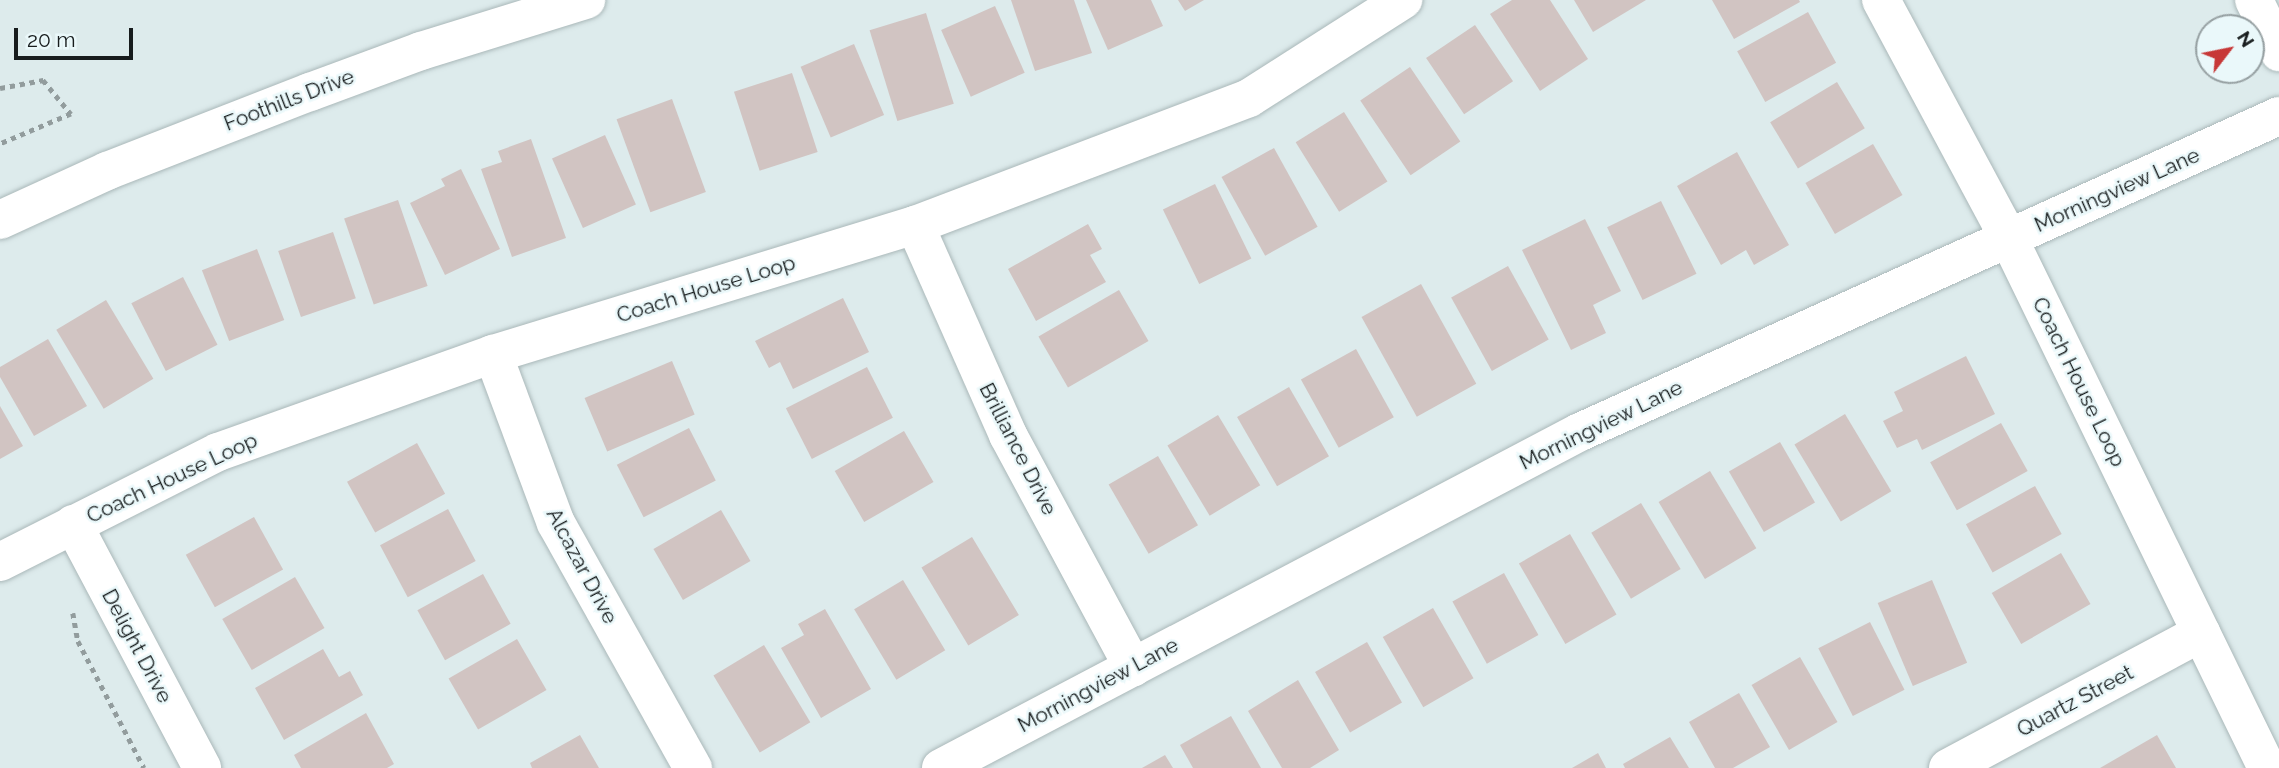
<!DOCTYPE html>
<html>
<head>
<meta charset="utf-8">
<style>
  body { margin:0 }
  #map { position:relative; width:2279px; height:768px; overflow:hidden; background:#ddebec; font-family:Raleway,sans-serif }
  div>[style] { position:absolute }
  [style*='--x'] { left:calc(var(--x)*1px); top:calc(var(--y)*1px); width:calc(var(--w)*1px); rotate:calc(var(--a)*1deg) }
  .building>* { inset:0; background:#d1c4c2; transform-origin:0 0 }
  .path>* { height:4.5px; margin-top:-2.25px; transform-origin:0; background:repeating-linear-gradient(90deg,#929c9d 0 5px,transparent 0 10px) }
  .roads { filter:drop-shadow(0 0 2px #aab8b9) drop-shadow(0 0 2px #aab8b9) }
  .minor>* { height:38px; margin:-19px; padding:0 19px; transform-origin:19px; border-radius:19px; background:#fff }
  span { translate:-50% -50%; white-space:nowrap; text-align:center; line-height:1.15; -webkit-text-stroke:5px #eaf8fa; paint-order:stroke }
  .street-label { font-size:21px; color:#171c1d }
  .north { position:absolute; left:2195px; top:14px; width:70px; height:70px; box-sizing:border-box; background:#eaf8fa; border:2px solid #96a0a2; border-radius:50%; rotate:58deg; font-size:19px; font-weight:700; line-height:28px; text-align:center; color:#171c1d }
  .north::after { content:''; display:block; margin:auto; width:24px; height:32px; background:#c73837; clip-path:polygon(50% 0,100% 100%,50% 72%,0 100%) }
  .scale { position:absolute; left:14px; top:28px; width:119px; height:32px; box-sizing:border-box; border:4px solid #171c1d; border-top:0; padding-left:9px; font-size:21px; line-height:24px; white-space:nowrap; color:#171c1d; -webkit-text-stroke:5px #eaf8fa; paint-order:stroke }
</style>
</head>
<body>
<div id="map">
  <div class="building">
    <i style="clip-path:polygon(1011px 0,1074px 0,1092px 53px,1035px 71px)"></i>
    <i style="clip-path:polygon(1086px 0,1151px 0,1163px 26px,1108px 50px)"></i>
    <i style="clip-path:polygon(1178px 0,1204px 0,1185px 11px)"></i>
    <i style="clip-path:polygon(1512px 0,1550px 0,1588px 59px,1540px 91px,1490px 14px)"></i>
    <i style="clip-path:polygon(1574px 0,1646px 0,1593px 32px)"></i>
    <i style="clip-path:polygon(1712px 0,1799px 0,1800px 2px,1734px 39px)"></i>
    <i style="left:995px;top:6px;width:73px;height:59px;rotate:66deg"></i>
    <i style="left:1808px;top:12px;width:58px;height:81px;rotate:61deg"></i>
    <i style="left:926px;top:13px;width:95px;height:59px;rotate:73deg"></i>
    <i style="left:1475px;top:25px;width:68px;height:59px;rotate:56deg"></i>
    <i style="left:854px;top:44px;width:77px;height:58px;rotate:67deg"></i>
    <i style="left:1410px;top:67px;width:90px;height:60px;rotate:56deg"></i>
    <i style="left:792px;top:73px;width:83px;height:61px;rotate:72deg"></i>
    <i style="left:1837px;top:82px;width:54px;height:78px;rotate:59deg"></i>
    <i style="left:672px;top:99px;width:99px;height:59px;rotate:70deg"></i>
    <i style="left:1344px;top:112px;width:82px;height:57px;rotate:58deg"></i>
    <i style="left:605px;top:135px;width:76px;height:58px;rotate:66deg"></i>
    <i style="clip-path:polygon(531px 139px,566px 238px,512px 257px,481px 169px,502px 162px,498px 151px)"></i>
    <i style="left:1873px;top:144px;width:59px;height:78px;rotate:60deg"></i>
    <i style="left:1274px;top:148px;width:90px;height:60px;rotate:61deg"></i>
    <i style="clip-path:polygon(1737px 152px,1789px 245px,1754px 265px,1746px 250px,1721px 265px,1677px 186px)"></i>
    <i style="clip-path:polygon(461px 169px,500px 249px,445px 275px,410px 203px,445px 186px,441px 179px)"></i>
    <i style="left:1215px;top:184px;width:83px;height:58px;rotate:64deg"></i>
    <i style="left:398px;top:200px;width:91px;height:57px;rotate:71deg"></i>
    <i style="left:1661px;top:201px;width:81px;height:60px;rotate:64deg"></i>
    <i style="clip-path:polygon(1585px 219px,1621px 291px,1593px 305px,1606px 333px,1571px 350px,1522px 250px)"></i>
    <i style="clip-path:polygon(1088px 224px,1102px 249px,1090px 255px,1106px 282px,1036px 321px,1008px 269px)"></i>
    <i style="left:333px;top:232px;width:70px;height:58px;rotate:71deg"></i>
    <i style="left:257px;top:249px;width:76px;height:59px;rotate:69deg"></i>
    <i style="left:1508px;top:266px;width:84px;height:65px;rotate:61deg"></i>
    <i style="left:183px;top:277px;width:76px;height:58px;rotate:63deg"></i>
    <i style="left:1421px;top:284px;width:114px;height:68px;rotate:61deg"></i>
    <i style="left:1119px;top:290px;width:59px;height:93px;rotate:60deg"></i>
    <i style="clip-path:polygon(843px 298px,869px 352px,793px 389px,780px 362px,769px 368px,755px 341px)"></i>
    <i style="left:106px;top:300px;width:92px;height:58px;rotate:59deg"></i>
    <i style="clip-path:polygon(48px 339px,87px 406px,34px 436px,0 377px,0 367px)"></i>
    <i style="left:1356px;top:349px;width:78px;height:63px;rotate:61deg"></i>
    <i style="clip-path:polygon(1966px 356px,1995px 414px,1922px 450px,1917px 439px,1897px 448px,1883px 421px,1903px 411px,1894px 392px)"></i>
    <i style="left:672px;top:361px;width:58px;height:95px;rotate:67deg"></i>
    <i style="left:867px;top:367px;width:57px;height:91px;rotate:63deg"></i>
    <i style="left:1289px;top:387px;width:80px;height:60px;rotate:60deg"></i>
    <i style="clip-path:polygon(0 406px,23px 446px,0 459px)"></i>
    <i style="left:1845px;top:414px;width:90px;height:59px;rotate:59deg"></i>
    <i style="left:1218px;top:415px;width:82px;height:59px;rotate:59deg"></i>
    <i style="left:2001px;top:423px;width:55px;height:81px;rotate:61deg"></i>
    <i style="left:689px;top:428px;width:59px;height:81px;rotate:63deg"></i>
    <i style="left:904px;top:431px;width:59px;height:80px;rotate:60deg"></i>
    <i style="left:1780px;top:442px;width:70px;height:59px;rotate:60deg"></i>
    <i style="left:417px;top:443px;width:58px;height:80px;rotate:61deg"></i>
    <i style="left:1158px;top:456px;width:80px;height:57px;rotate:60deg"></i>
    <i style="left:1710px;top:471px;width:90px;height:60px;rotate:59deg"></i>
    <i style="left:2035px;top:486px;width:55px;height:79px;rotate:61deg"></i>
    <i style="left:1641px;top:503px;width:77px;height:58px;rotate:59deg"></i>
    <i style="left:448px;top:509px;width:59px;height:77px;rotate:62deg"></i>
    <i style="left:721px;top:510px;width:59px;height:78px;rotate:60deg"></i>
    <i style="left:254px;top:517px;width:60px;height:78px;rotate:61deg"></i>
    <i style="left:1570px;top:534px;width:93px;height:59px;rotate:60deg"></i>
    <i style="left:972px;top:537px;width:91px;height:59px;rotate:59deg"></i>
    <i style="left:2061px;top:553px;width:59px;height:80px;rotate:60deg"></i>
    <i style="left:1504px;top:573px;width:71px;height:59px;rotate:61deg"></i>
    <i style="left:483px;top:574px;width:57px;height:75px;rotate:61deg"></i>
    <i style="left:295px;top:577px;width:59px;height:84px;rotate:60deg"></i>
    <i style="left:903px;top:580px;width:82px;height:57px;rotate:59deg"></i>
    <i style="left:1932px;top:580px;width:90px;height:59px;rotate:67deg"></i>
    <i style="left:1433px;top:608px;width:81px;height:58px;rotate:60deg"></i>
    <i style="clip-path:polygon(825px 609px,871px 689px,821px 718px,781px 648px,804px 635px,798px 624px)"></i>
    <i style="left:1870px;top:622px;width:76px;height:58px;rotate:63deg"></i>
    <i style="left:517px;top:639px;width:59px;height:79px;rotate:60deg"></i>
    <i style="left:1367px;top:642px;width:70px;height:60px;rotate:60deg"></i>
    <i style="left:764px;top:645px;width:90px;height:59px;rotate:59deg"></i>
    <i style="clip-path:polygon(323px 649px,339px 677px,350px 671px,363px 695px,284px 740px,255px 688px)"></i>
    <i style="left:1800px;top:657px;width:75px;height:56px;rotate:60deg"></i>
    <i style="clip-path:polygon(1298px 680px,1339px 750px,1310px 768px,1282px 768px,1248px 711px)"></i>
    <i style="clip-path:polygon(1739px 693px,1770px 747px,1733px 768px,1715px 768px,1689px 722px)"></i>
    <i style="clip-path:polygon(366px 713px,394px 764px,387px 768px,301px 768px,294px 755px)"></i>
    <i style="clip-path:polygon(1231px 716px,1261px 768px,1193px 768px,1180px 745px)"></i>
    <i style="clip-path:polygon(580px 735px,599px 768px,532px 768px,530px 763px)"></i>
    <i style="clip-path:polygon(2157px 735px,2176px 768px,2100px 768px)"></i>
    <i style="clip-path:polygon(1670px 737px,1689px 768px,1625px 768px,1623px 764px)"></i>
    <i style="clip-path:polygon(1598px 753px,1606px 768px,1572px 768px)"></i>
    <i style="clip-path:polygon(1165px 755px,1173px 768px,1142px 768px)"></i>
  </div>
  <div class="path">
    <i style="--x:0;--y:88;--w:44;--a:-10.5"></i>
    <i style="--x:43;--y:80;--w:44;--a:50.5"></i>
    <i style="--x:71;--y:114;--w:77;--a:157.1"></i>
    <i style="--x:73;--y:613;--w:28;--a:80"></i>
    <i style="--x:78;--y:641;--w:143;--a:62.5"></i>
  </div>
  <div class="roads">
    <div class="minor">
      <i style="--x:1881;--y:0;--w:271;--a:61.8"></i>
      <i style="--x:2009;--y:239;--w:589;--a:64"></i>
      <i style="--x:2254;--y:0;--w:58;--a:64.3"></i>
      <i style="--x:0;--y:220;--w:118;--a:-24.6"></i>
      <i style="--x:107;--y:171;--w:218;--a:-21.3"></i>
      <i style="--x:310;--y:92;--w:118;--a:-20.3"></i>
      <i style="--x:421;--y:51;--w:173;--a:-17.2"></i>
      <i style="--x:915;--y:225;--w:230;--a:66.1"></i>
      <i style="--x:1008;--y:435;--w:264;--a:61.7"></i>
      <i style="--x:493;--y:354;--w:180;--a:69.6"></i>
      <i style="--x:556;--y:523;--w:281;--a:60.8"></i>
      <i style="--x:73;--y:524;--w:276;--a:62.1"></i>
      <i style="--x:0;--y:562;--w:244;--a:-26.8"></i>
      <i style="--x:218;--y:452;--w:292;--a:-19.6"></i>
      <i style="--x:493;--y:354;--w:441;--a:-17"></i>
      <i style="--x:915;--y:225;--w:357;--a:-20.8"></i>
      <i style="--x:1249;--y:98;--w:183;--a:-32.5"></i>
      <i style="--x:941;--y:768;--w:722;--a:-27.74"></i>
      <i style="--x:1580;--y:432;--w:767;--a:-24.33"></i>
      <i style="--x:1948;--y:768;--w:287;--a:-28.1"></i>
    </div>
  </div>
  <div class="street-label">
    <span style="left:289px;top:100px;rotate:-21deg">Foothills Drive</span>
    <span style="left:2117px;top:190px;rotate:-24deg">Morningview Lane</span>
    <span style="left:706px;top:289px;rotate:-17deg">Coach House Loop</span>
    <span style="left:2079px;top:382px;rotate:64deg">Coach House Loop</span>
    <span style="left:1601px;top:425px;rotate:-26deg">Morningview Lane</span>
    <span style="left:1018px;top:449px;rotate:63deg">Brilliance Drive</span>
    <span style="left:172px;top:478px;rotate:-25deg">Coach House Loop</span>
    <span style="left:582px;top:566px;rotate:62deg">Alcazar Drive</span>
    <span style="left:137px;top:646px;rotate:62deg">Delight Drive</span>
    <span style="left:1098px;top:685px;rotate:-28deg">Morningview Lane</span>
    <span style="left:2075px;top:701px;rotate:-28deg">Quartz Street</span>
  </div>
  <div class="north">N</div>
  <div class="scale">20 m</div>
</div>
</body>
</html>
